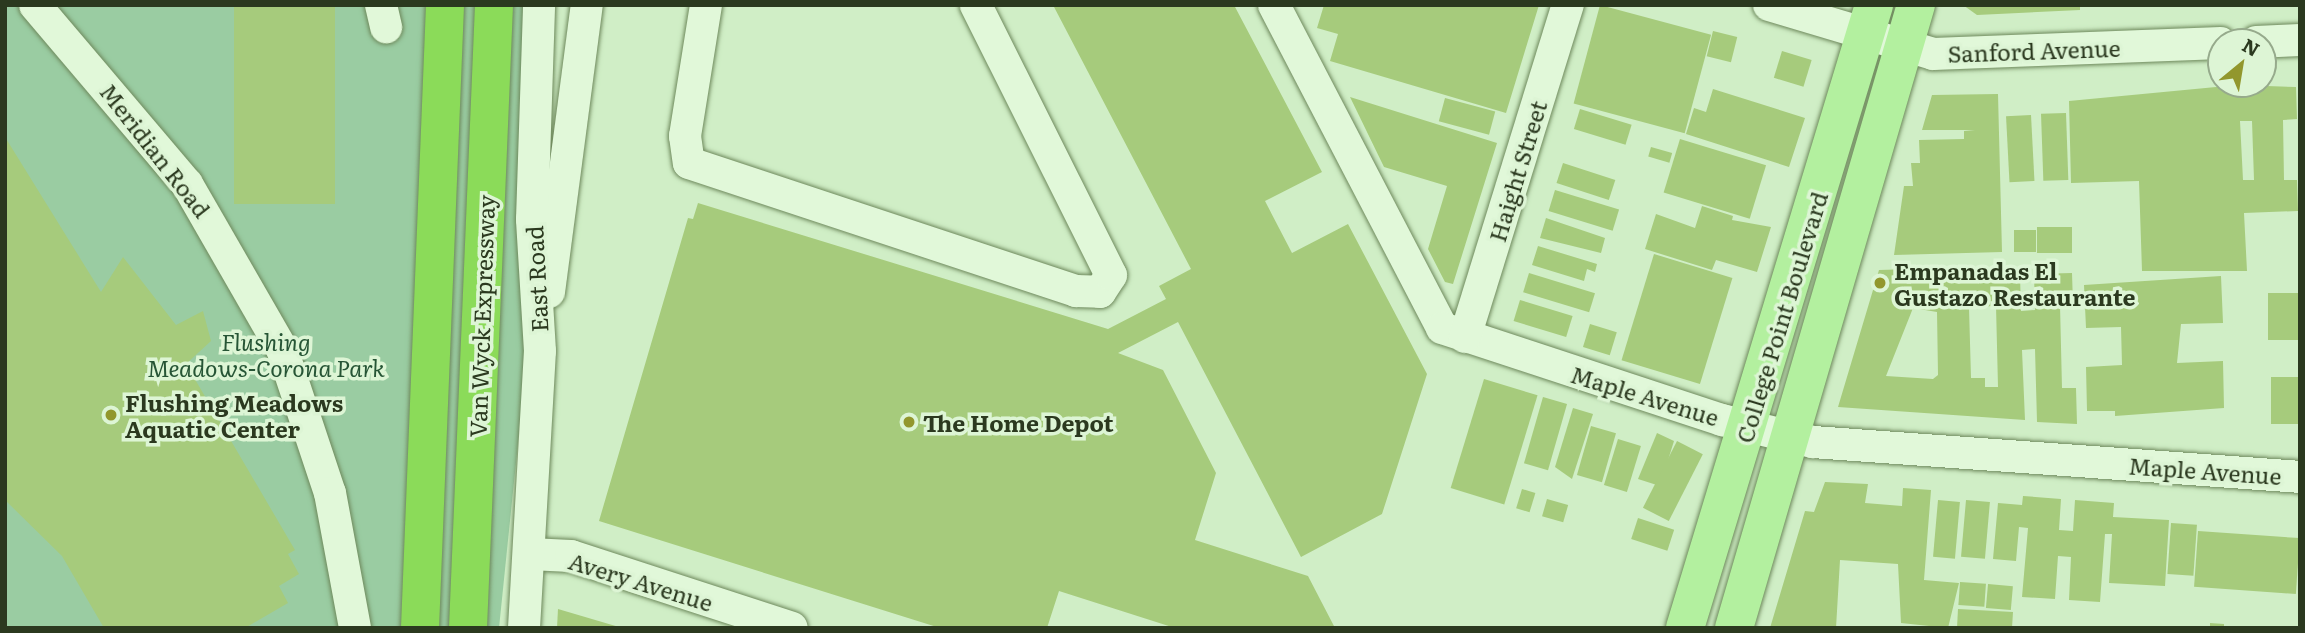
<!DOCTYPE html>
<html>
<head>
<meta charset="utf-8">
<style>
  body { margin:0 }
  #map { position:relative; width:2305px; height:633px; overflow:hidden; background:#d0eec6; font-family:Literata,serif }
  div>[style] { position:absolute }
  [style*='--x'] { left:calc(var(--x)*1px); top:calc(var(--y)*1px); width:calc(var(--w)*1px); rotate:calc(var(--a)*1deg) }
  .green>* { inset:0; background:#9acca2 }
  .building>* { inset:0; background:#a6cb7c; transform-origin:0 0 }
  .roads { filter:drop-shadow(0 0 2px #6e895c) drop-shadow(0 0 2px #6e895c) }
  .minor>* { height:32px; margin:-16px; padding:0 16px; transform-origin:16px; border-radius:16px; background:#e1f8d9 }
  .major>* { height:38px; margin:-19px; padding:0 19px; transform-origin:19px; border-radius:19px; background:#b3f09f }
  .highway>* { height:38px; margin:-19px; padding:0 19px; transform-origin:19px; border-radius:19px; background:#8bdb59 }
  .dots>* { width:19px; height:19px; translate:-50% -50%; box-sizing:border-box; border:4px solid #ddf5d5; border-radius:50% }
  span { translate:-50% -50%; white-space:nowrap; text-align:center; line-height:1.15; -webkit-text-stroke:7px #ddf5d5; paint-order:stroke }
  .street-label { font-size:23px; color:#2b391f }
  .poi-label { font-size:23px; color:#2b391f; font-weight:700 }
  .left { translate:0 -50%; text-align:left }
  .park-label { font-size:23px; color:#265535; font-style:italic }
  .frame { position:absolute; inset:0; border:7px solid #2b391f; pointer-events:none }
  .north { position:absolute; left:2207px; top:28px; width:70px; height:70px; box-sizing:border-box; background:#ddf5d5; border:2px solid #96aa8c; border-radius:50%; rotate:30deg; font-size:19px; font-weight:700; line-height:28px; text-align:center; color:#2b391f }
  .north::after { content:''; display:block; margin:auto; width:24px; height:32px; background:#92972d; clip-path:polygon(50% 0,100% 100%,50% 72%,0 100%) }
</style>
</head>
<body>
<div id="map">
  <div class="green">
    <i style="clip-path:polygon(5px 5px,529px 5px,526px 365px,499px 628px,5px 628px)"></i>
  </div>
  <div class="building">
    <i style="left:234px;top:5px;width:101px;height:199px"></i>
    <i style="clip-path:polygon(1053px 5px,1234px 5px,1322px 172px,1265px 201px,1292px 253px,1348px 224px,1427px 374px,1382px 514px,1301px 557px,1178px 322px,1118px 353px,1163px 370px,1216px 473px,1195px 540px,1308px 576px,1335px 628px,1175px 628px,1059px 591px,1047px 628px,940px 628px,599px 521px,688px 218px,693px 219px,698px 203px,1108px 329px,1166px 299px,1159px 286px,1191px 269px)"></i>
    <i style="clip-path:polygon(1324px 5px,1539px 5px,1506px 113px,1330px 61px,1338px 34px,1317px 28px)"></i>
    <i style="left:1600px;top:5px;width:115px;height:102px;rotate:15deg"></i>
    <i style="clip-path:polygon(1963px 5px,2080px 5px,2080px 10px,1977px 15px)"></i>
    <i style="left:1713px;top:31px;width:25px;height:26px;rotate:14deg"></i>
    <i style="left:1782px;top:51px;width:31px;height:28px;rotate:17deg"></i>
    <i style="clip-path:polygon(evenodd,2237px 85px,2296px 87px,2297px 119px,2283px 120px,2284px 180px,2297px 180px,2298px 211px,2244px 213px,2247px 271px,2142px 271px,2139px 181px,2071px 183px,2069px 101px,2237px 85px,2240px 121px,2252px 121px,2254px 180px,2243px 180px,2240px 121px)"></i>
    <i style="clip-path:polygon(1713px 89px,1805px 118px,1789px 167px,1686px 134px,1694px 108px,1706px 112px)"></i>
    <i style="clip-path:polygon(1998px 94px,2002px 252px,1894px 255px,1904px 186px,1913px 186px,1911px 163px,1920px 163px,1919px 140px,1964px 139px,1964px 131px,1975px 130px,1922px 130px,1932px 95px)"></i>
    <i style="clip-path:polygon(1350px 97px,1497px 143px,1453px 284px,1445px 282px,1428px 249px,1447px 186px,1384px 167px)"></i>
    <i style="left:1445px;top:98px;width:52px;height:24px;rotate:15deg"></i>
    <i style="left:1580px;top:109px;width:54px;height:21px;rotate:17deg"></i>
    <i style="left:2066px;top:113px;width:67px;height:25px;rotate:88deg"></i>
    <i style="left:2031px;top:115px;width:66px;height:25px;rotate:87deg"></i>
    <i style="clip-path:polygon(5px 137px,101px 292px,123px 257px,176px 325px,203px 311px,211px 341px,186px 364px,295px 550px,288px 554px,299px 574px,279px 586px,288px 603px,245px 628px,104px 628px,62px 556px,5px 500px)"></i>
    <i style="left:1680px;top:139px;width:90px;height:56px;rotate:17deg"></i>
    <i style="left:1651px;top:147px;width:22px;height:10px;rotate:16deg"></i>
    <i style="left:1563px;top:163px;width:55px;height:21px;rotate:18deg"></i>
    <i style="left:1555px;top:190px;width:67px;height:22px;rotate:17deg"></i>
    <i style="clip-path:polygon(1702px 206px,1733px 216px,1732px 220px,1771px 227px,1757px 272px,1716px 260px,1712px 270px,1645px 249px,1656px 214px,1695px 228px)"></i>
    <i style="clip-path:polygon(1546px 218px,1605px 238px,1601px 253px,1540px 238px)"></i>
    <i style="left:2037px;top:227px;width:35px;height:26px"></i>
    <i style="left:2014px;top:230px;width:22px;height:22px"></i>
    <i style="clip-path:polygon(1538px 246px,1597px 264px,1595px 272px,1587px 269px,1584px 281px,1532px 265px)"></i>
    <i style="left:1654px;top:254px;width:82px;height:111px;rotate:17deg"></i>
    <i style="clip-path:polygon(evenodd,1981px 267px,1982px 276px,2020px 275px,2021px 311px,2035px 310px,2034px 274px,2072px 273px,2073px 304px,2060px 305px,2062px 388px,2076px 388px,2077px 424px,2037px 422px,2035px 349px,2022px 350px,2025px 420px,1838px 407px,1879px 270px,1981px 267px,1996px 306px,1998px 387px,1985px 387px,1985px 378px,1971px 378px,1969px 307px,1996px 306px,1981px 267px,1913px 308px,1937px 312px,1938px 375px,1933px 379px,1886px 376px,1913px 308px)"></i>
    <i style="left:1529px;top:273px;width:69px;height:20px;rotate:17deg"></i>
    <i style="clip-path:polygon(2221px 276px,2223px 323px,2181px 324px,2177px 363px,2223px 361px,2224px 408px,2115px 416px,2115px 411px,2087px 411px,2086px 367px,2122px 365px,2121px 327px,2086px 328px,2084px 285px)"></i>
    <i style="left:2300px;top:293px;width:47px;height:32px;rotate:90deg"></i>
    <i style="left:1520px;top:300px;width:55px;height:22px;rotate:17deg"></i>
    <i style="left:1590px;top:324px;width:28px;height:24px;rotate:17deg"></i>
    <i style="left:2300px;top:377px;width:47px;height:29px;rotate:90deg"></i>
    <i style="left:1484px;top:379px;width:56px;height:114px;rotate:17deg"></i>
    <i style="left:1543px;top:397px;width:25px;height:69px;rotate:16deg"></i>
    <i style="clip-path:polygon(1573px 408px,1593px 414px,1572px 479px,1555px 467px)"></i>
    <i style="left:1591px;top:426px;width:26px;height:51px;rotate:16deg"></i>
    <i style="clip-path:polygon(1657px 433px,1674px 441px,1660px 486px,1638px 479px)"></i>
    <i style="left:1618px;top:439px;width:24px;height:48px;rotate:17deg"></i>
    <i style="left:1677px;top:441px;width:29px;height:75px;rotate:27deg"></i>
    <i style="clip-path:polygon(1825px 482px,1868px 484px,1865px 503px,1902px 506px,1903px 488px,1931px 490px,1924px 580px,1959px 583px,1948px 628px,1901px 623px,1898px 564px,1840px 560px,1836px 628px,1770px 628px,1805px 511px,1814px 512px)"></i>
    <i style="left:1522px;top:489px;width:14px;height:20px;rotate:17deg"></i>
    <i style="clip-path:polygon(2023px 496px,2061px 499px,2059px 530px,2073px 531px,2075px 500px,2114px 503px,2113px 517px,2169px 520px,2165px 586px,2109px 583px,2112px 534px,2105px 534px,2100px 602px,2069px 600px,2071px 557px,2058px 556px,2055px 599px,2022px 597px,2028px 528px,2019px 527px,2016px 561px,1993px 559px,1998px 503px,2022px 505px)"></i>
    <i style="left:1547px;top:499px;width:22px;height:18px;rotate:16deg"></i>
    <i style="left:1938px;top:500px;width:22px;height:57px;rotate:5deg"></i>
    <i style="left:1966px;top:500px;width:24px;height:57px;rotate:5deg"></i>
    <i style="left:1638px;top:518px;width:38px;height:22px;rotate:18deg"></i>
    <i style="left:2171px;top:523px;width:26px;height:51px;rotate:4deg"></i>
    <i style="left:2198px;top:531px;width:102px;height:56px;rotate:4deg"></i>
    <i style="left:1960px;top:582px;width:26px;height:23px;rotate:4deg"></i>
    <i style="left:1988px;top:584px;width:25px;height:24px;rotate:5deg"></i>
    <i style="clip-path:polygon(558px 609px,619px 627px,619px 628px,557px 628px)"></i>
    <i style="clip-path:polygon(1958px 609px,2013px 612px,2012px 628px,1957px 628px)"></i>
    <i style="clip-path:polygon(2210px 623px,2224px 624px,2224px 628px,2210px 628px)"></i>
  </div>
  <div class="roads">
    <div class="minor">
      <i style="--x:35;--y:5;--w:235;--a:49.7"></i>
      <i style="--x:187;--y:184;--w:190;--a:60.1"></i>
      <i style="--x:282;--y:349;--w:152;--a:71.6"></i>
      <i style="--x:330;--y:493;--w:137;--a:79.5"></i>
      <i style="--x:381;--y:5;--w:23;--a:77"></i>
      <i style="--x:706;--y:5;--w:133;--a:99.1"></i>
      <i style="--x:685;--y:136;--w:27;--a:82"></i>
      <i style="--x:689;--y:163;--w:408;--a:18.3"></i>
      <i style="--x:1076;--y:291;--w:24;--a:2"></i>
      <i style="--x:1100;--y:292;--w:20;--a:-57"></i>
      <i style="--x:1111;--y:275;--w:302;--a:-116.6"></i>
      <i style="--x:1274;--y:5;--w:364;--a:62.5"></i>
      <i style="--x:1442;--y:328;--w:295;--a:18.2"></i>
      <i style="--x:1722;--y:420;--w:94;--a:13.6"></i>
      <i style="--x:1813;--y:442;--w:488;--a:4.1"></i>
      <i style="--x:1769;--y:5;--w:171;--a:16.6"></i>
      <i style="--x:1933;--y:54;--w:288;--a:-2.2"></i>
      <i style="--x:2256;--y:42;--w:44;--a:-2.6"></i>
      <i style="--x:549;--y:292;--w:290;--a:-82.5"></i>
      <i style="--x:1465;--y:337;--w:348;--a:-72.8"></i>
      <i style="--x:530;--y:554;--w:41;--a:2.8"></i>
      <i style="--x:571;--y:556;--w:232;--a:18"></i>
      <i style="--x:524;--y:628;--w:277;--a:-86.7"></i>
      <i style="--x:540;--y:351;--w:132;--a:-93.5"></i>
      <i style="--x:532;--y:219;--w:214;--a:-88.1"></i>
    </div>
    <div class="major">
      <i style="--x:1685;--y:628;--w:651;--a:-73.12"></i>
      <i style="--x:1734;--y:628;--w:649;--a:-73.72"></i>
    </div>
    <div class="highway">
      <i style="--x:420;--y:628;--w:624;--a:-87.7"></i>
      <i style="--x:468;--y:628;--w:624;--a:-87.61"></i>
    </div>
  </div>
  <div class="dots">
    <i style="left:1880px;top:283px;background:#92972d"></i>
    <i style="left:111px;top:415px;background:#92972d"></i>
    <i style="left:909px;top:422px;background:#92972d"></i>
  </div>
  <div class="street-label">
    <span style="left:2034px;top:50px;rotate:-2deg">Sanford Avenue</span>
    <span style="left:156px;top:150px;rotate:52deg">Meridian Road</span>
    <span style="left:1517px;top:171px;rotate:-73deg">Haight Street</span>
    <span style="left:536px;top:279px;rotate:-93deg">East Road</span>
    <span style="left:481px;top:316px;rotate:-88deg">Van Wyck Expressway</span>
    <span style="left:1781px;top:317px;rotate:-73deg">College Point Boulevard</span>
    <span style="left:1645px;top:395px;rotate:17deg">Maple Avenue</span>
    <span style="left:2205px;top:470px;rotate:4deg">Maple Avenue</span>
    <span style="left:641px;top:581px;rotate:17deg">Avery Avenue</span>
  </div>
  <div class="poi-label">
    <span class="left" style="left:1894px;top:283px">Empanadas El<br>Gustazo Restaurante</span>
    <span class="left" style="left:125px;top:415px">Flushing Meadows<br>Aquatic Center</span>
    <span class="left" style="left:923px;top:422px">The Home Depot</span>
  </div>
  <div class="park-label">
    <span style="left:266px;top:354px">Flushing<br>Meadows-Corona Park</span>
  </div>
  <div class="frame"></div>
  <div class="north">N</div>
</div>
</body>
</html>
